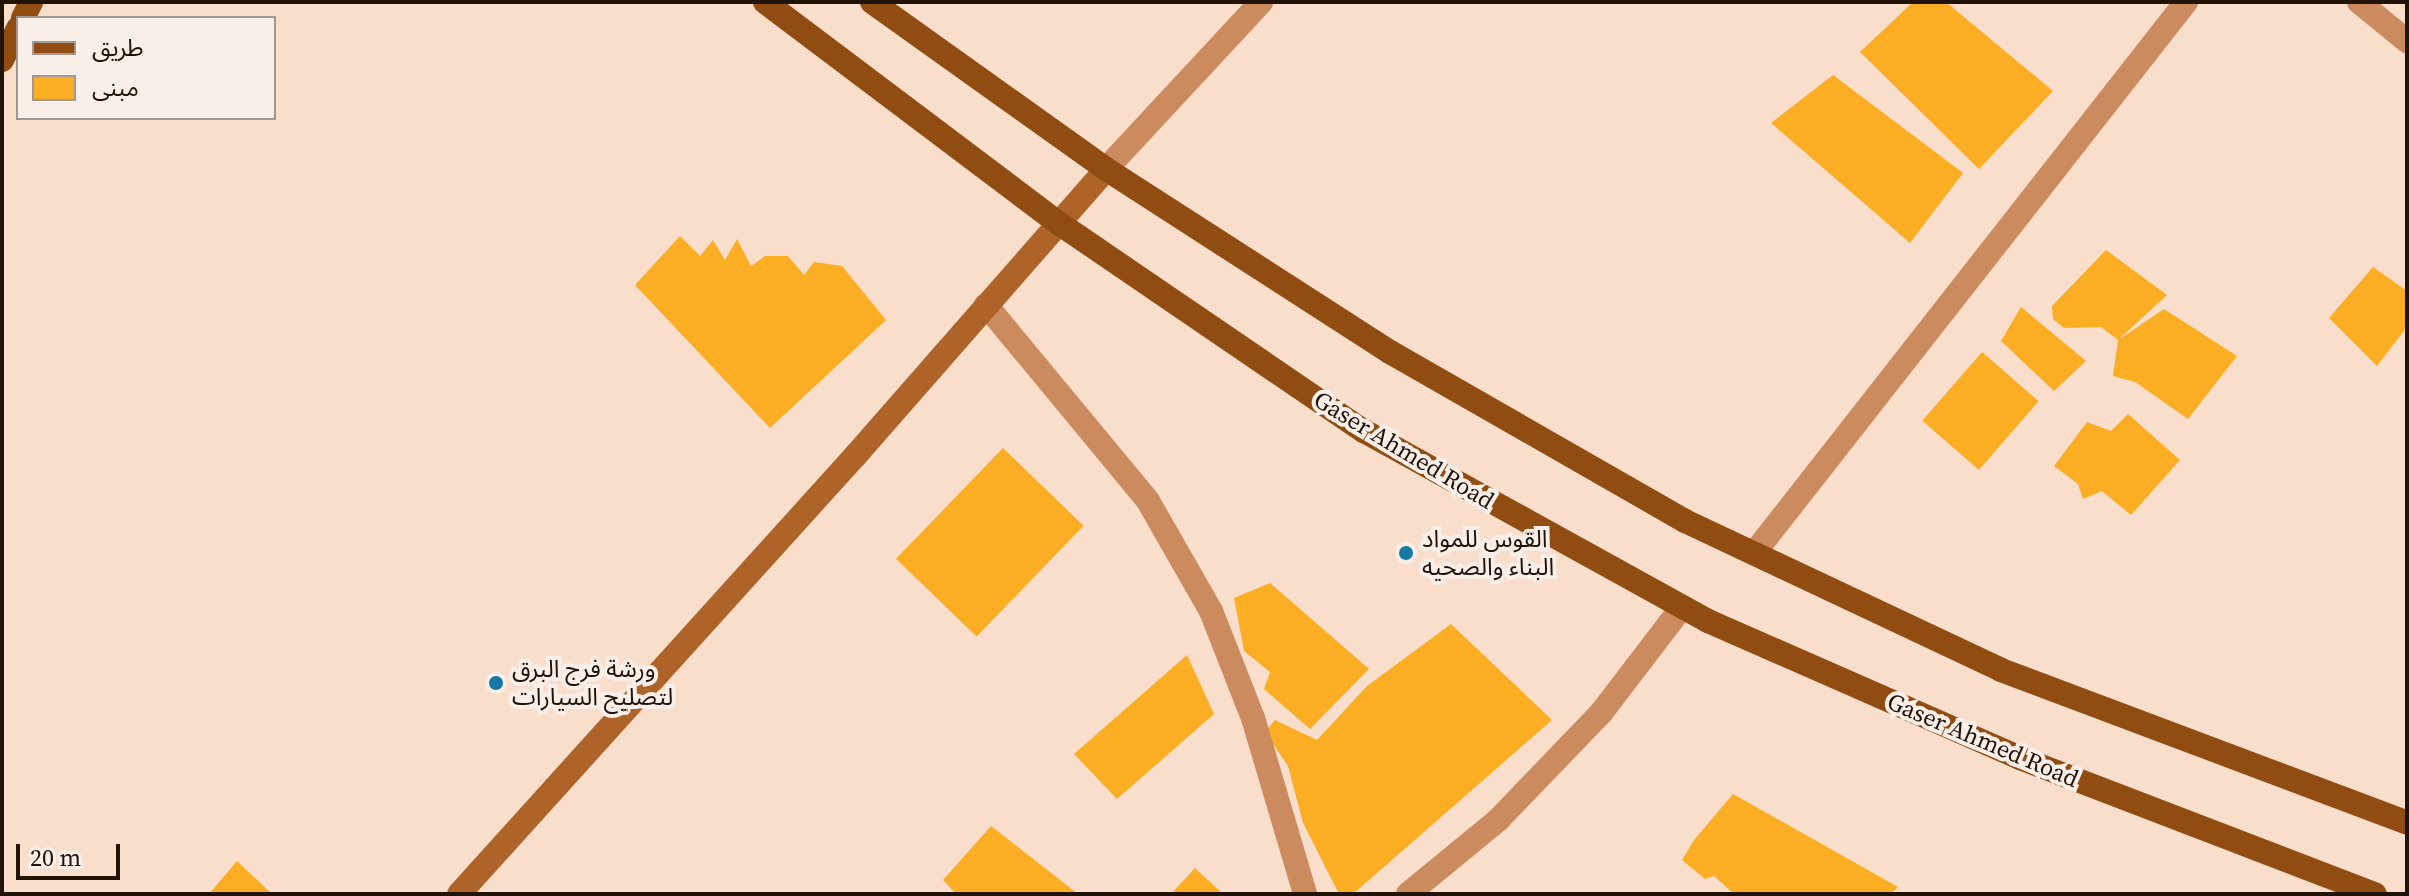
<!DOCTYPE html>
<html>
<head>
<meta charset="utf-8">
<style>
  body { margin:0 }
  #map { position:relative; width:2409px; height:896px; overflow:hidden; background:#f9decc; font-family:"Source Serif 4","Noto Sans Arabic",serif }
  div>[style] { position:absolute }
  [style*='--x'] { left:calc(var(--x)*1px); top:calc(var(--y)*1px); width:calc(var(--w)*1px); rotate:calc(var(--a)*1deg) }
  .building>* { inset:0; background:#fbae23; transform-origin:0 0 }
  .street>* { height:24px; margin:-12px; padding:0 12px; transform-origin:12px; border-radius:12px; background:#cc8b5e }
  .secondary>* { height:24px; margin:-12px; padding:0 12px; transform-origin:12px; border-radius:12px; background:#ae6328 }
  .primary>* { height:24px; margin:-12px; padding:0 12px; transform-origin:12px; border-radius:12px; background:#904c11 }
  .dots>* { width:22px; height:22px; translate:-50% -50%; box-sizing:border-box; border:4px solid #f8efe9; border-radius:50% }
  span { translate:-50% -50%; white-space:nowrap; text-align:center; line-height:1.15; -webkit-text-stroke:8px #f8efe9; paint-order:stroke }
  .street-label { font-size:24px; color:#221309 }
  .poi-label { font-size:24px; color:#221309 }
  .left { translate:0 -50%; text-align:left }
  .frame { position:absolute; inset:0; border:4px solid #221309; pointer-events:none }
  .legend { position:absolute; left:16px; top:16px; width:260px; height:104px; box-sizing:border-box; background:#f8efe9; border:2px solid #a2978f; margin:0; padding:10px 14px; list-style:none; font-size:24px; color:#221309 }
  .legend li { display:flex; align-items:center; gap:16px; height:40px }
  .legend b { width:40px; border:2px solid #a2978f }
  .scale { position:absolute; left:16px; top:844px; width:104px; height:36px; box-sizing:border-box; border:4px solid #221309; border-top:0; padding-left:10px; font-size:24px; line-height:28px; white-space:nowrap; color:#221309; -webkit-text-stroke:6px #f8efe9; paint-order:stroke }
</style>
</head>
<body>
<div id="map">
  <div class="building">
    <i style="clip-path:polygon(1913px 2px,1946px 2px,2053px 91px,1979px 169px,1860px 52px)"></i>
    <i style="clip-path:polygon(1833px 75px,1963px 173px,1910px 243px,1771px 123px)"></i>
    <i style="clip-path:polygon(680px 236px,700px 256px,713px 240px,725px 260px,737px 239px,751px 266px,765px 256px,788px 256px,804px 275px,814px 262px,842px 266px,886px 320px,770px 428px,635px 285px)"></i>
    <i style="clip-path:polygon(2106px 250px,2167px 295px,2118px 340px,2164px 309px,2237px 356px,2188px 419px,2135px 382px,2113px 376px,2118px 340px,2101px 327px,2064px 328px,2053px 319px,2052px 306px)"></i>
    <i style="clip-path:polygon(2373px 267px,2407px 291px,2407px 327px,2377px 366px,2329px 318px)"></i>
    <i style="clip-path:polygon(2021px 307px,2086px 361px,2054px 391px,2001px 341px)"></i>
    <i style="left:1982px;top:352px;width:75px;height:91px;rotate:41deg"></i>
    <i style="clip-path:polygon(2128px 414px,2180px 460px,2131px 515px,2102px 491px,2083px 499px,2078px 484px,2054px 466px,2087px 422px,2111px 431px)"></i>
    <i style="left:1003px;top:448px;width:112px;height:154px;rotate:44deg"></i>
    <i style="clip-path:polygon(1270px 583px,1369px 669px,1310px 729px,1264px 689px,1270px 672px,1244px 651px,1234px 598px)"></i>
    <i style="clip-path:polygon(1451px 624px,1552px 720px,1353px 894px,1339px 894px,1303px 823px,1288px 766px,1265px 732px,1275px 720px,1317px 740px,1367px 686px)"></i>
    <i style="clip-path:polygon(1187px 655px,1214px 714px,1117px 799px,1074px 754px)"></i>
    <i style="clip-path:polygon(1733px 794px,1898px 887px,1891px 894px,1734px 894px,1714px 876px,1705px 879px,1682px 860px,1694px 840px)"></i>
    <i style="clip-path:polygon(991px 826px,1078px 894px,956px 894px,943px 880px)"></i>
    <i style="clip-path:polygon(237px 861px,272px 894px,209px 894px)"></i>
    <i style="clip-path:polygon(1195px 868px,1223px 894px,1171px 894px)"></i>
  </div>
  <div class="street">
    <i style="--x:2359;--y:2;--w:62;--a:39.1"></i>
    <i style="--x:1106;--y:169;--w:228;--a:-47.1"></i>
    <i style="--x:986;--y:305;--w:254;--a:50.4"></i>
    <i style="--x:1148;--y:501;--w:127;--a:60.2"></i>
    <i style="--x:1211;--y:611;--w:115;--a:68.6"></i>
    <i style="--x:1253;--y:718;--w:184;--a:73.5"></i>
    <i style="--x:1755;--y:552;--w:699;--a:-51.92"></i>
    <i style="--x:1408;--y:894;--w:117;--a:-39.4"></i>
    <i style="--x:1498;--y:820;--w:149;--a:-46.1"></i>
    <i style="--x:1601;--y:713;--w:133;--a:-52.6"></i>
  </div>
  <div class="secondary">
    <i style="--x:459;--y:894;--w:592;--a:-47.88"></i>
    <i style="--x:856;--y:455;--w:380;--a:-48.8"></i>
  </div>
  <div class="primary">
    <i style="--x:765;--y:2;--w:369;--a:37"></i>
    <i style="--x:1060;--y:224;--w:368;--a:34.3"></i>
    <i style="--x:1364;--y:431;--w:393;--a:28.9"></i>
    <i style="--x:1708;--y:621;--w:341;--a:23.7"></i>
    <i style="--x:2020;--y:758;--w:380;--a:21"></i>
    <i style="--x:872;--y:2;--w:287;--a:35.5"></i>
    <i style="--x:1106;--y:169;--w:338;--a:32.8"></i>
    <i style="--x:1390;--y:352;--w:340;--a:29.8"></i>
    <i style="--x:1685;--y:521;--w:349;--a:25.2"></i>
    <i style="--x:2001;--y:670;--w:434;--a:20.6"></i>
    <i style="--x:23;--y:18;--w:18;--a:-63"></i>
    <i style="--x:2;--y:60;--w:36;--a:-63"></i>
  </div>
  <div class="dots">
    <i style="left:1406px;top:553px;background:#1778a5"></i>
    <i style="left:496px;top:683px;background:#1778a5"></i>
  </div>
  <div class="street-label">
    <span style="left:1404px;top:450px;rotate:31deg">Gaser Ahmed Road</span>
    <span style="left:1983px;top:740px;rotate:23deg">Gaser Ahmed Road</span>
  </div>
  <div class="poi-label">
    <span class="left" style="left:1422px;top:553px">القوس للمواد<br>البناء والصحيه</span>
    <span class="left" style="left:512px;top:683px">ورشة فرج البرق<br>لتصليح السيارات</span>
  </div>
  <div class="frame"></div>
  <ul class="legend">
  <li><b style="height:10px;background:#904c11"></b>طريق</li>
  <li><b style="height:22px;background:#fbae23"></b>مبنى</li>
  </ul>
  <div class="scale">20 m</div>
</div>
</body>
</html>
